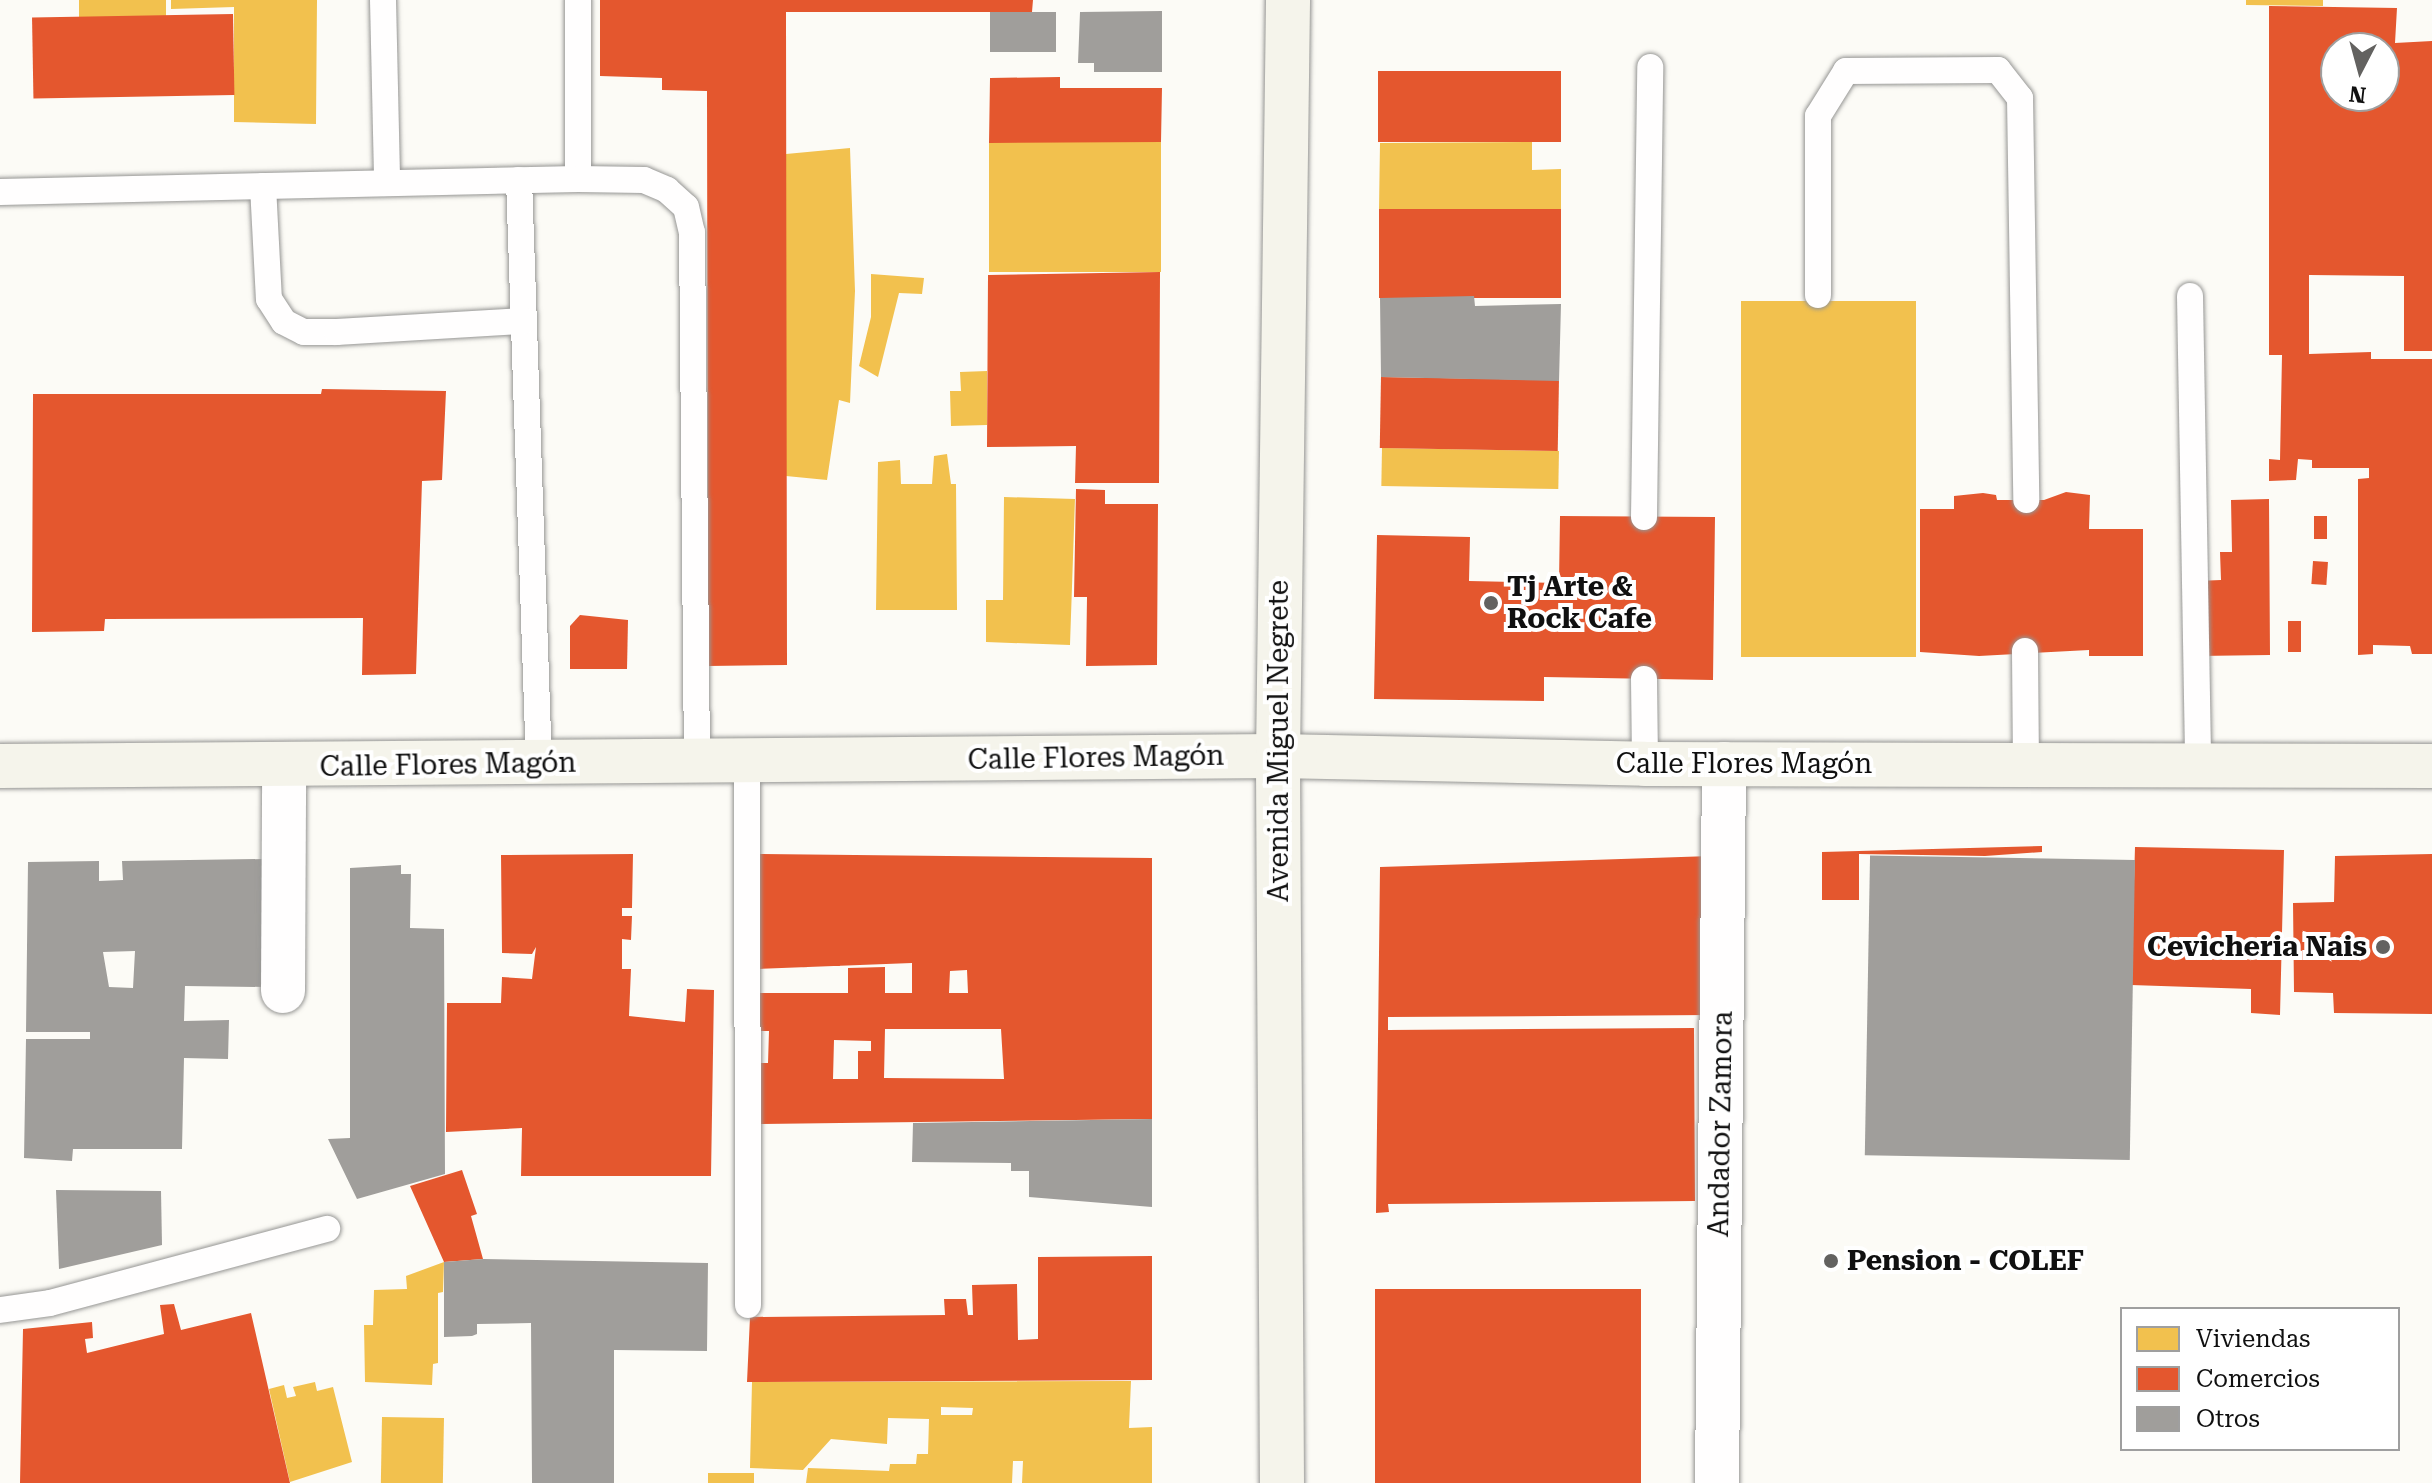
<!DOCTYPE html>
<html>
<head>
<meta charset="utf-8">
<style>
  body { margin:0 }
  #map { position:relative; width:2432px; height:1483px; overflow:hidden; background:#fcfbf6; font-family:"Roboto Serif",serif }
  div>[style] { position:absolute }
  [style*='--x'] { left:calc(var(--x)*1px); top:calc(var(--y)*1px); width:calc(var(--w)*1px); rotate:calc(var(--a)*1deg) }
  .homes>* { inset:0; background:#f2c14e; transform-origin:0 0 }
  .shops>* { inset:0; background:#e4572e; transform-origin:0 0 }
  .building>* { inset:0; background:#a09e9b; transform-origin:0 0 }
  .roads { filter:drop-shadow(0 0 2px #969694) drop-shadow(0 0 2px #969694) }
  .lane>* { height:26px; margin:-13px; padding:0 13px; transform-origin:13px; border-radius:13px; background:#fffefe }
  .street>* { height:44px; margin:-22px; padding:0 22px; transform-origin:22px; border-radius:22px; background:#fffefe }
  .secondary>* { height:44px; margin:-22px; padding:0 22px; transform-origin:22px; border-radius:22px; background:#f5f4eb }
  .dots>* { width:22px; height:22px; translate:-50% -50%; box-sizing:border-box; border:4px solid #fff; border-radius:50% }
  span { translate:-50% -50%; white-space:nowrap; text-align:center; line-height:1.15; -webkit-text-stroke:8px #fff; paint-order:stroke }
  .poi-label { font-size:28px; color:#101010; font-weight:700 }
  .left { translate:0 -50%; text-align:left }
  .right { translate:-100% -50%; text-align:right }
  .street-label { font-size:28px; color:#101010 }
  .legend { position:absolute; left:2120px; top:1307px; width:280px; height:144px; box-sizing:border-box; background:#fff; border:2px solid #9f9f9f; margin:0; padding:10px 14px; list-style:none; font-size:24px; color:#101010 }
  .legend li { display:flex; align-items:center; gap:16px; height:40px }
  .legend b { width:40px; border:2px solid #9f9f9f }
  .north { position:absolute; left:2320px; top:32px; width:80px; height:80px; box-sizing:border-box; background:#fff; border:2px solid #9f9f9f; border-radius:50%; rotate:186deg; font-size:22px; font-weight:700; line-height:32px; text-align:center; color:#101010 }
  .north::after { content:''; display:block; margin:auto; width:28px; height:36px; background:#636260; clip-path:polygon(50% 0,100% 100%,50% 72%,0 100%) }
</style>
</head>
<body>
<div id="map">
  <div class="homes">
    <i style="left:79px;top:0;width:87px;height:17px"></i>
    <i style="clip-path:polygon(171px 0,317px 0,316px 124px,234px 122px,234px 7px,171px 9px)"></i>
    <i style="clip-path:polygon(2246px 0,2323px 0,2323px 6px,2246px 5px)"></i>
    <i style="left:1161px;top:142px;width:130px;height:172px;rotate:90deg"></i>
    <i style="clip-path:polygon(1532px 142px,1532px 170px,1561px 169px,1561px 209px,1379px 209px,1380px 143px)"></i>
    <i style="clip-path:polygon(850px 148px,855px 291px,850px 403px,839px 400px,827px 480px,786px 476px,786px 154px)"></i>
    <i style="clip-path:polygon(871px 274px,924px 278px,922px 294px,899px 293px,878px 377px,859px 366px,871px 317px)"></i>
    <i style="left:1741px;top:301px;width:175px;height:356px"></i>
    <i style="clip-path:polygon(987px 371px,987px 425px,951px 426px,950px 391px,961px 391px,960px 372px)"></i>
    <i style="left:1382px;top:448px;width:177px;height:38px;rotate:1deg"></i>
    <i style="clip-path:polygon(947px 454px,951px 484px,956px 484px,957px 610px,876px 610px,878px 462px,900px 460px,901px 484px,932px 484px,934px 456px)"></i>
    <i style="clip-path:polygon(1004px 497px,1075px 499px,1070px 645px,986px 642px,986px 600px,1003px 600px)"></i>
    <i style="clip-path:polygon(444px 1262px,443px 1292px,438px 1293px,438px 1363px,433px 1364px,432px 1385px,365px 1382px,364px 1325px,373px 1325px,374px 1290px,407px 1289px,406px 1276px)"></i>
    <i style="clip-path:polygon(evenodd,1131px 1381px,1129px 1428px,1152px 1427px,1152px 1483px,1022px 1483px,1023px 1461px,1013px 1461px,1012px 1483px,806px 1483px,808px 1468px,889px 1471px,890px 1464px,916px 1464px,917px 1454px,928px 1454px,929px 1419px,888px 1418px,887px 1444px,831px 1439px,803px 1470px,750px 1468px,752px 1382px,1131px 1381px,941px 1407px,973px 1408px,972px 1415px,941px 1415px,941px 1407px)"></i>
    <i style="clip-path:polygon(315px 1382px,317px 1391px,333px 1387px,352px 1462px,290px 1482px,269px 1389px,284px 1385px,287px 1398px,296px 1396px,293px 1387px)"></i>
    <i style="left:382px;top:1417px;width:62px;height:66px;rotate:1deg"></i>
    <i style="left:708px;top:1473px;width:46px;height:10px"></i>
  </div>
  <div class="shops">
    <i style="clip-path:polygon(600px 0,1033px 0,1032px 12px,786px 12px,787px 665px,708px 666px,707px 91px,662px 90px,662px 78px,600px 76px)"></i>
    <i style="clip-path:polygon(evenodd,2269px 6px,2397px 8px,2395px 43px,2432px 41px,2432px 351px,2404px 351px,2404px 276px,2309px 275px,2309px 354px,2371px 352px,2371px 359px,2432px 359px,2432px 654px,2412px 654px,2410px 646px,2373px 645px,2373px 654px,2358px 655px,2358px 479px,2369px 478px,2369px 468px,2312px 468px,2312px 460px,2298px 459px,2296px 480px,2269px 481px,2269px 459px,2280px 460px,2282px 355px,2269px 355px,2269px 6px,2336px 48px,2384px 48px,2384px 96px,2336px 96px,2336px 48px)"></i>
    <i style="left:233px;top:14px;width:81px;height:201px;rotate:89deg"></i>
    <i style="left:1561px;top:71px;width:71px;height:183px;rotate:90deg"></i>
    <i style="clip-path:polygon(1060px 77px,1060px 88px,1162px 88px,1161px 142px,989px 143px,990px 78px)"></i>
    <i style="left:1379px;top:209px;width:182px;height:89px"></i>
    <i style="clip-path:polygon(1160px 272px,1159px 483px,1075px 483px,1076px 446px,987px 447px,988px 275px)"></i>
    <i style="left:1381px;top:377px;width:178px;height:71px;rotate:1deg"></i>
    <i style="clip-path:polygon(322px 389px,446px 391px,442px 480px,422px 481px,416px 674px,362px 675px,363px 618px,105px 619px,104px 631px,32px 632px,33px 394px,321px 394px)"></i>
    <i style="clip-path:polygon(1076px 489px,1105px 490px,1105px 504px,1158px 504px,1157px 665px,1086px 666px,1087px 597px,1074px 597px)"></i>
    <i style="clip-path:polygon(2066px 492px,2090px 495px,2089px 529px,2143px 529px,2143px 656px,2089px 656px,2089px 650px,1979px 656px,1920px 652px,1920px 509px,1954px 509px,1954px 496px,1983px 493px,1996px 495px,1997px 500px,2044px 500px)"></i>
    <i style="clip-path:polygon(2269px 499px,2270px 655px,2198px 656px,2197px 581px,2221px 580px,2220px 552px,2232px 552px,2231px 500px)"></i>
    <i style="clip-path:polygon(1560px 516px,1715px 517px,1713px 680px,1544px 677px,1544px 701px,1374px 699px,1377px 535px,1470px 537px,1469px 581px,1559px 583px)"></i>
    <i style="left:2314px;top:516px;width:13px;height:23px"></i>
    <i style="left:2313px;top:561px;width:15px;height:23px;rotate:4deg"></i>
    <i style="clip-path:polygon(580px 615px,628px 620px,627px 669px,570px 669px,570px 626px)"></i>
    <i style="left:2288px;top:621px;width:13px;height:31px"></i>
    <i style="clip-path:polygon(2042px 846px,2042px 852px,1985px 856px,1859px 854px,1859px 900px,1822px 900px,1822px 852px)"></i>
    <i style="clip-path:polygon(2135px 847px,2284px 850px,2280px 1015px,2251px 1013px,2251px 989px,2131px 985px)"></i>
    <i style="clip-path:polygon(633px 854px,632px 908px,622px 908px,622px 916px,632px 916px,631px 940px,622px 939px,622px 969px,631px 969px,629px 1016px,685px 1022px,687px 989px,714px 990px,711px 1176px,521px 1176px,522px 1128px,446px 1132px,447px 1003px,501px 1003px,502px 977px,532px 979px,536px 947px,532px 954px,502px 953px,501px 855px)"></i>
    <i style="clip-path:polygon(evenodd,756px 854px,1152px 858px,1152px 1119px,758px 1124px,758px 1063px,768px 1063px,769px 1031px,758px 1031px,757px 993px,848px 993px,848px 968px,885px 967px,885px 993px,912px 993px,912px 963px,758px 969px,756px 854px,967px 970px,968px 993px,949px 993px,950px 971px,967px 970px,756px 854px,885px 1029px,1001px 1029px,1004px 1079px,884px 1078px,885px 1029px,756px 854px,834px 1040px,871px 1041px,871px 1051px,858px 1051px,858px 1079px,833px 1079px,834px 1040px)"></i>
    <i style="clip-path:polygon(2432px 854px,2432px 1014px,2334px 1013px,2333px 993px,2294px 992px,2293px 903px,2334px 902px,2335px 856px)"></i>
    <i style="clip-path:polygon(1711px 856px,1711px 1015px,1388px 1017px,1388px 1030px,1694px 1028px,1695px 1201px,1388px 1204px,1389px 1212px,1376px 1213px,1380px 867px)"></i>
    <i style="clip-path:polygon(462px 1170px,477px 1214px,471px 1216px,483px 1259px,444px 1262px,410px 1186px)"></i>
    <i style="clip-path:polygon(1152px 1256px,1152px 1380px,747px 1382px,750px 1317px,945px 1315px,944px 1299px,966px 1299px,968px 1315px,973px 1315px,972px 1285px,1017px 1284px,1018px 1340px,1038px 1339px,1038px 1257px)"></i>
    <i style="left:1375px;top:1289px;width:266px;height:194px"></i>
    <i style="clip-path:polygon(174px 1304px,181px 1330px,251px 1313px,290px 1483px,20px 1483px,23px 1329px,92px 1322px,93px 1338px,85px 1339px,87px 1353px,164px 1334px,160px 1305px)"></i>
  </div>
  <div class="building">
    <i style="clip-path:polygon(1162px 11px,1162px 72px,1094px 72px,1094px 63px,1078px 63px,1080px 12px)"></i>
    <i style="left:990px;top:12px;width:66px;height:40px"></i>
    <i style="clip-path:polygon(1474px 296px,1475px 306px,1561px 304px,1559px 381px,1381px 377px,1380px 298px)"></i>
    <i style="clip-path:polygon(evenodd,263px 859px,265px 987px,185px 986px,184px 1021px,229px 1020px,228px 1059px,184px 1058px,182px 1149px,73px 1149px,72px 1161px,24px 1158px,26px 1039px,90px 1039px,90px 1032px,26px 1032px,28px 862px,99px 861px,99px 881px,123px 880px,122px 861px,263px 859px,135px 951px,133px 988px,109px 987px,103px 952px,135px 951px)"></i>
    <i style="left:2135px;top:860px;width:300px;height:265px;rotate:91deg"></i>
    <i style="clip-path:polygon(401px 865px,401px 874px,411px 874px,410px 928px,444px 929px,445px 1174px,357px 1199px,328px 1139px,350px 1138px,350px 868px)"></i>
    <i style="clip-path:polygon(1152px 1119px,1152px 1207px,1029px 1197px,1029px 1171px,1011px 1171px,1011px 1163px,912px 1162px,913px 1123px)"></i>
    <i style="clip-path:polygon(56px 1190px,161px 1191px,162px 1245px,59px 1269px)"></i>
    <i style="clip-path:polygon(483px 1259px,708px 1263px,707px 1351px,614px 1350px,614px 1483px,532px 1483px,531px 1323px,477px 1324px,477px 1334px,472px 1336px,444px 1337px,444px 1262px)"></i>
  </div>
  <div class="roads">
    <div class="lane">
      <i style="--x:383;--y:0;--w:183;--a:88.7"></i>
      <i style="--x:578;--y:179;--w:179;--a:-90"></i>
      <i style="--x:519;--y:180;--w:583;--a:88.04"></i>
      <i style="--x:263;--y:186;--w:113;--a:87"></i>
      <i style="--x:269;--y:299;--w:27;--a:57"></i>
      <i style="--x:284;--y:322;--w:22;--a:27"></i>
      <i style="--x:304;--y:332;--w:33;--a:0"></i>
      <i style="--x:337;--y:332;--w:187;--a:-3.4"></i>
      <i style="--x:0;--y:192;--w:578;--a:-1.29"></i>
      <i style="--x:578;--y:179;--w:66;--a:0.9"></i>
      <i style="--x:644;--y:180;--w:25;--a:23"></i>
      <i style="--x:667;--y:190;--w:25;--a:42"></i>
      <i style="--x:686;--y:207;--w:26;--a:77"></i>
      <i style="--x:692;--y:232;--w:530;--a:89.46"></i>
      <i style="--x:1818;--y:295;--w:179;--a:-90"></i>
      <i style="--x:1818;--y:116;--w:53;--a:-58.1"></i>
      <i style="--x:1846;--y:71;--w:152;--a:-0.4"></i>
      <i style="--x:1998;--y:70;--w:36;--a:52"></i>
      <i style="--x:2020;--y:98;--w:402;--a:89.1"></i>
      <i style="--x:2190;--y:296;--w:470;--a:89"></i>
      <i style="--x:1644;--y:517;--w:450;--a:-89.2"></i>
      <i style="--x:2025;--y:651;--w:114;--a:89.5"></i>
      <i style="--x:1644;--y:679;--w:85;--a:89.3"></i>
      <i style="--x:747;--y:763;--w:542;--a:89.89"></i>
      <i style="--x:0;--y:1310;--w:50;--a:-8"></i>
      <i style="--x:50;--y:1303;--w:287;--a:-15"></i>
    </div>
    <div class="street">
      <i style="--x:283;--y:991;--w:224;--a:-89.7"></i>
      <i style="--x:1717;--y:1483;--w:719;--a:-89.44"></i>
    </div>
    <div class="secondary">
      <i style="--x:0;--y:766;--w:1278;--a:-0.45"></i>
      <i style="--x:1278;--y:756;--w:367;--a:1.2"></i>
      <i style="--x:1645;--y:764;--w:787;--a:0.15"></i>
      <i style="--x:1282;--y:1483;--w:727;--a:-90.32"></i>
      <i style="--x:1278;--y:756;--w:756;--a:-89.24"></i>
    </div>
  </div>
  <div class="dots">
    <i style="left:1491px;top:603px;background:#636260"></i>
    <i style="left:2383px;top:947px;background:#636260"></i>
    <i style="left:1831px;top:1261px;background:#636260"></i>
  </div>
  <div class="poi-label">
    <span class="left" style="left:1507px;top:603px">Tj Arte &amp;<br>Rock Cafe</span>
    <span class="right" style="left:2367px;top:947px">Cevicheria Nais</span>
    <span class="left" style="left:1847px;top:1261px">Pension - COLEF</span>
  </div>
  <div class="street-label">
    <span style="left:1279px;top:741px;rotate:-90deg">Avenida Miguel Negrete</span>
    <span style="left:1096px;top:758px;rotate:-1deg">Calle Flores Magón</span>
    <span style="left:1744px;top:764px">Calle Flores Magón</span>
    <span style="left:448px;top:765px;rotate:-1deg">Calle Flores Magón</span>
    <span style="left:1721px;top:1124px;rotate:-89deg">Andador Zamora</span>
  </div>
  <ul class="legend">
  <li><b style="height:22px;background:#f2c14e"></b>Viviendas</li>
  <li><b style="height:22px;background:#e4572e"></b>Comercios</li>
  <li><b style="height:22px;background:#a09e9b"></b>Otros</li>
  </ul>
  <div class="north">N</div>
</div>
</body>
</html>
